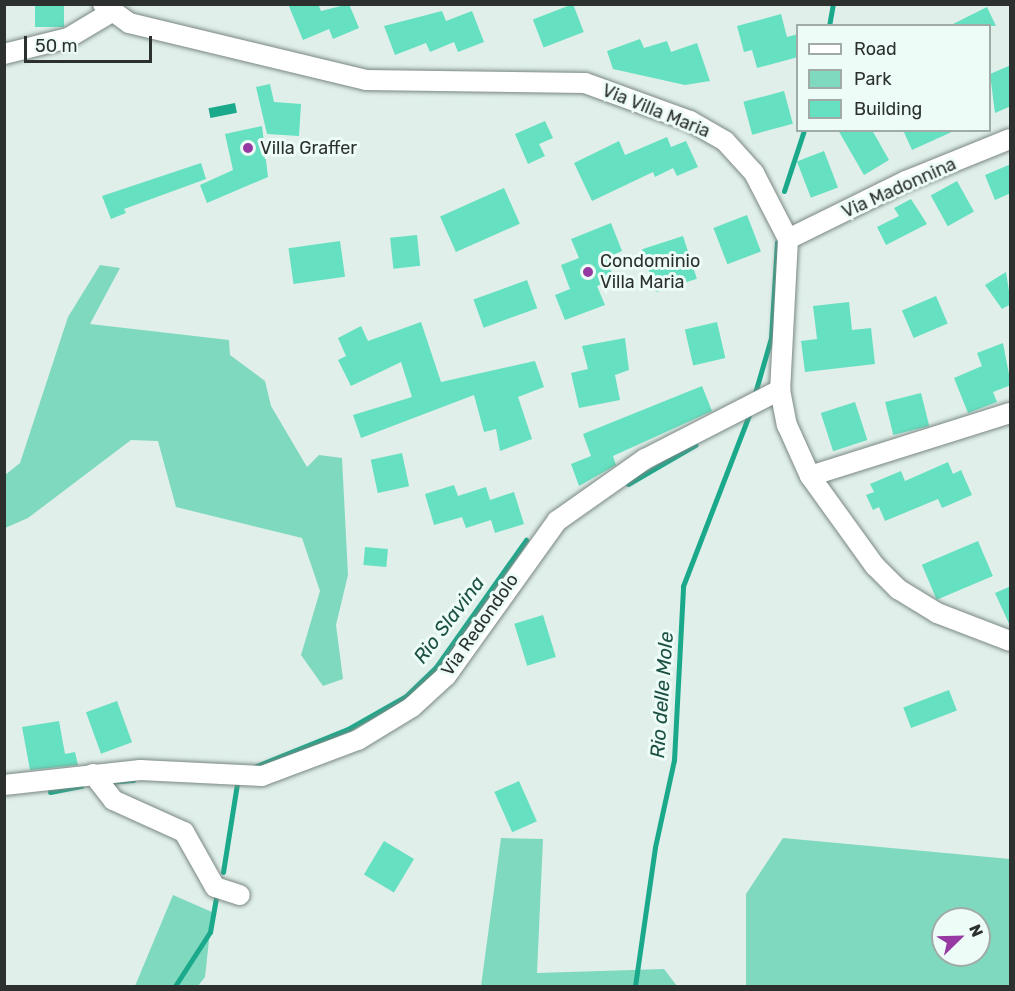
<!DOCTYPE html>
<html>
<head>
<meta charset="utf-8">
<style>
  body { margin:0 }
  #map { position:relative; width:1015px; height:991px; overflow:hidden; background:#e0efe9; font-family:Rubik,sans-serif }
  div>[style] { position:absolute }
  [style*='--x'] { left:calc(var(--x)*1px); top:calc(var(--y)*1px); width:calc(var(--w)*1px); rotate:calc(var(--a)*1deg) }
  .green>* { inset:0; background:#7fd9bf }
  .water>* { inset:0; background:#1ba98b; transform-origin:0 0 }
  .stream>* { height:5px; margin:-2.5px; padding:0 2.5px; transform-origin:2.5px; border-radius:2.5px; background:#1ba98b }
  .building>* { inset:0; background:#65e0c0; transform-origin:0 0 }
  .roads { filter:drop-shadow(0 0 2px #7a8783) drop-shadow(0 0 2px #7a8783) }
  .minor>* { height:20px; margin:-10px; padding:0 10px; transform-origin:10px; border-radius:10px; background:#fff }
  .dots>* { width:16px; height:16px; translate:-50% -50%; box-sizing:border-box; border:3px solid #edfcf7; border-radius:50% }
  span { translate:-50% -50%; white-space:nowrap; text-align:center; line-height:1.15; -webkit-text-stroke:6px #edfcf7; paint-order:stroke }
  .street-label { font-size:18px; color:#2c312f }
  .poi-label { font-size:18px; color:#2c312f }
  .left { translate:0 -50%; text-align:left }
  .water-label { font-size:20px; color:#1b5042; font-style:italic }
  .frame { position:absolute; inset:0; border:6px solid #2c312f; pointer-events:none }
  .legend { position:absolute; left:796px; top:24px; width:195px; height:108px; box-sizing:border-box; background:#edfcf7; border:2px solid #a0aba7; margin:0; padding:8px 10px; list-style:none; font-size:18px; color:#2c312f }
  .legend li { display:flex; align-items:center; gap:12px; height:30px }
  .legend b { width:30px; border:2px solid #a0aba7 }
  .north { position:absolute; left:931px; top:907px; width:60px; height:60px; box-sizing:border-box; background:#edfcf7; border:2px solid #a0aba7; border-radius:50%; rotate:67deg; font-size:16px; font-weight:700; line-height:24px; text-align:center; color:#2c312f }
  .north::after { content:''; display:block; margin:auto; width:21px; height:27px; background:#9739a2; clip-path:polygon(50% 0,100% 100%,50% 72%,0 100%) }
  .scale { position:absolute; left:24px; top:36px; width:128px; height:27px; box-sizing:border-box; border:3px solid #2c312f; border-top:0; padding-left:8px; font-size:18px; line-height:21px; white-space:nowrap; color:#2c312f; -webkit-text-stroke:4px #edfcf7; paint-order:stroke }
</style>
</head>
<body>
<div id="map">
  <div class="green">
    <i style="clip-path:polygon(100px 265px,120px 268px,90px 324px,229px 340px,230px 355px,265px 381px,271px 406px,307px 467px,319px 455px,342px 458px,348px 575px,336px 625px,343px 679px,323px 686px,301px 655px,320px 591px,302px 538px,176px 507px,158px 441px,131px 440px,28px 518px,5px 528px,5px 475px,20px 463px,68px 317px)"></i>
    <i style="clip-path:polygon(501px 838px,543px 839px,537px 973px,664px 969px,677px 986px,481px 986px)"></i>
    <i style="clip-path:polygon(evenodd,783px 838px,1010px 859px,1010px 986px,746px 986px,746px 894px,783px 838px,943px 919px,979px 919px,979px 955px,943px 955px,943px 919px)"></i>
    <i style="clip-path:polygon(173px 895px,212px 912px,205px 977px,198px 986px,135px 986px)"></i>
  </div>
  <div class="water">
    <i style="left:235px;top:103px;width:10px;height:27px;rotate:79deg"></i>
  </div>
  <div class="stream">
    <i style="--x:829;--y:26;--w:22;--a:-80"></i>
    <i style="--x:784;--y:191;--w:64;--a:-71.8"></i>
    <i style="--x:755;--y:393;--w:57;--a:-73.8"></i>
    <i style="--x:771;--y:338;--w:96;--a:-86.4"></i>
    <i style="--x:628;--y:484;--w:78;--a:-30.2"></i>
    <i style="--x:254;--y:767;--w:101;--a:-22"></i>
    <i style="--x:348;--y:729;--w:67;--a:-29.6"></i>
    <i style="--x:406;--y:696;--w:42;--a:-44"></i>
    <i style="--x:436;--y:667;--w:156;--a:-54.7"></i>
    <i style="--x:106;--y:782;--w:27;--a:-4"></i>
    <i style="--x:50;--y:792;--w:32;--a:-11"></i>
    <i style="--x:223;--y:872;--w:89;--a:-81"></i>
    <i style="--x:175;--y:986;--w:64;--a:-57.1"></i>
    <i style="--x:210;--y:932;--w:34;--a:-80"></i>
    <i style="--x:635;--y:986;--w:140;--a:-81.8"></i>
    <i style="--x:655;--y:847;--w:89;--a:-77.7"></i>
    <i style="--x:674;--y:760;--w:174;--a:-87"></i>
    <i style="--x:683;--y:586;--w:183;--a:-68.9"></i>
  </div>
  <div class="building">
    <i style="left:35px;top:4px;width:29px;height:23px"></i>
    <i style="clip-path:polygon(288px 4px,318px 4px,321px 11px,349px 4px,359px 28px,333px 39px,329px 29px,303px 40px)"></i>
    <i style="left:573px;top:4px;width:30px;height:43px;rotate:69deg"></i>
    <i style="clip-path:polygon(987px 7px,996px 26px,949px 26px)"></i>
    <i style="clip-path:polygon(442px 11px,446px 21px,472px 11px,484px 42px,458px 52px,454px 42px,430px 52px,426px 43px,395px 55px,384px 26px)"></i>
    <i style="clip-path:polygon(781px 14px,787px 37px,798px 34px,798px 57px,757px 68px,752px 50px,744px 52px,737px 26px)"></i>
    <i style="clip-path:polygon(640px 39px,644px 48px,667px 41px,671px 52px,697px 43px,710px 81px,685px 85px,613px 69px,607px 51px)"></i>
    <i style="clip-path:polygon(1011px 65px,1011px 106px,995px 113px,990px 74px)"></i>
    <i style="clip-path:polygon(270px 84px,274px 102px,301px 104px,299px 136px,267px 134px,256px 87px)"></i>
    <i style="left:784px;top:91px;width:34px;height:42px;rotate:75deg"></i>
    <i style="clip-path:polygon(545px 121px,553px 138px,539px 144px,545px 156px,528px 164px,515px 134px)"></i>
    <i style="clip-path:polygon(262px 126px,268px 177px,207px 203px,200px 185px,233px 170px,225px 134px)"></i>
    <i style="clip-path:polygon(838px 130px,872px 130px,889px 160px,864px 175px)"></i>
    <i style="clip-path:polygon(903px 130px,956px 130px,912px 150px)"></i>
    <i style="clip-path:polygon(667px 137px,671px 147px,686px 141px,698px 167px,677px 176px,673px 168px,655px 177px,653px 172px,592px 201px,574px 163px,619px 141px,625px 155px)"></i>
    <i style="left:824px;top:151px;width:39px;height:29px;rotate:69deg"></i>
    <i style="clip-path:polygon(201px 163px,206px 179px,124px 209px,126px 213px,111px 219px,102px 196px)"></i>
    <i style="clip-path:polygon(1011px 164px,1011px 193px,995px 200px,985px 175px)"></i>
    <i style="left:957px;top:181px;width:35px;height:30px;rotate:61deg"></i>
    <i style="left:504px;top:188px;width:39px;height:70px;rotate:66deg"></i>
    <i style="clip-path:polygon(911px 199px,927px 224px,886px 245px,877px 227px,899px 216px,894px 208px)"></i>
    <i style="left:747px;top:215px;width:39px;height:36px;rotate:69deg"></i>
    <i style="clip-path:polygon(611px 223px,622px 251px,606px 258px,614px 279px,597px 286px,605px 305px,565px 320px,555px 295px,570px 289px,561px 265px,579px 258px,571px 239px)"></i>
    <i style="left:417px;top:235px;width:31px;height:27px;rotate:84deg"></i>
    <i style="left:683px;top:236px;width:45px;height:43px;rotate:72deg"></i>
    <i style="left:340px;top:241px;width:36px;height:52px;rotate:82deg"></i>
    <i style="clip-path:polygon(1006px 272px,1011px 304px,1002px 309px,985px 285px)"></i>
    <i style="left:527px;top:280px;width:30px;height:57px;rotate:70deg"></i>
    <i style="left:936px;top:296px;width:30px;height:37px;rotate:67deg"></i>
    <i style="clip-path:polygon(849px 302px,852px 330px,871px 328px,875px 364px,805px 372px,801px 341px,817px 339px,813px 306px)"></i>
    <i style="clip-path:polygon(421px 322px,441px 382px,535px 361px,544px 387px,518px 397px,532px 439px,500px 451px,496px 429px,484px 432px,474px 395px,361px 438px,353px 415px,412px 397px,401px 362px,351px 386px,338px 360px,346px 356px,338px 338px,361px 326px,368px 341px)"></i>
    <i style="left:717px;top:322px;width:37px;height:33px;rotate:77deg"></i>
    <i style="clip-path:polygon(625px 338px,629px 370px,615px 375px,620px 400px,579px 408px,571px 373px,588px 369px,582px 346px)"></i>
    <i style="clip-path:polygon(1003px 343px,1011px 385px,993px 392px,997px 402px,968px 413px,954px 378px,982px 366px,977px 353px)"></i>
    <i style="clip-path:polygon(702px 386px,712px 411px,613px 456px,616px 465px,579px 486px,571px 464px,591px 456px,583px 434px)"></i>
    <i style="left:921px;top:393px;width:34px;height:37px;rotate:76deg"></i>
    <i style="left:855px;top:402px;width:40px;height:36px;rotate:72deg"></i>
    <i style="left:402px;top:453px;width:34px;height:32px;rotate:78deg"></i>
    <i style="clip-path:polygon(948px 462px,953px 474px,961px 470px,972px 495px,942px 508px,938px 499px,885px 521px,879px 507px,873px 510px,866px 495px,874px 492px,870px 484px,901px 471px,905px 481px)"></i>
    <i style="clip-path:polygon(454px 485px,458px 496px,486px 487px,490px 500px,514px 492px,524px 524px,495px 533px,491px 520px,466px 528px,462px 517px,434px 525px,425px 494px)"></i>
    <i style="left:978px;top:541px;width:38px;height:61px;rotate:67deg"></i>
    <i style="left:365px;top:547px;width:23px;height:18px;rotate:5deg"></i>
    <i style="clip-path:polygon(1011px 586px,1011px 628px,995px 593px)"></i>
    <i style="left:543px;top:615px;width:44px;height:30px;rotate:73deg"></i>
    <i style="left:949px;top:690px;width:22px;height:49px;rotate:69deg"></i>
    <i style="left:117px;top:701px;width:44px;height:33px;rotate:70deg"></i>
    <i style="clip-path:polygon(59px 721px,65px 754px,75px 752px,78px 765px,30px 770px,22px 727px)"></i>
    <i style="left:519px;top:781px;width:44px;height:27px;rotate:66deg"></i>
    <i style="left:384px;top:841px;width:35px;height:39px;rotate:31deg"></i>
  </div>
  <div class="roads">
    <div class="minor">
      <i style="--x:103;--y:4;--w:32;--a:36"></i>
      <i style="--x:129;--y:23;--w:244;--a:13.5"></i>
      <i style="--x:366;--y:80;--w:219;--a:0.8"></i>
      <i style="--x:585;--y:83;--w:112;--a:19.9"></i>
      <i style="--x:690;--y:121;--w:40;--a:29.7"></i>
      <i style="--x:725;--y:141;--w:43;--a:47.8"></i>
      <i style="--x:754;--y:173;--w:74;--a:62.7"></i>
      <i style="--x:788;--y:239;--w:151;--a:93"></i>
      <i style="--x:780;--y:390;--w:36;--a:79"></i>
      <i style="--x:787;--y:425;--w:56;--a:65.7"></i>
      <i style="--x:810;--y:476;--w:111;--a:54.2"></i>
      <i style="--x:875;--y:566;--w:33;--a:45"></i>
      <i style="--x:898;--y:589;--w:46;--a:31.6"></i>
      <i style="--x:937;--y:613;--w:78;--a:21"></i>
      <i style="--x:4;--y:54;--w:66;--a:-14"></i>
      <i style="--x:68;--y:38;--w:49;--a:-30.8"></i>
      <i style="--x:788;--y:239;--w:131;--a:-26.2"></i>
      <i style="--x:906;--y:181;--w:112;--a:-22"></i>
      <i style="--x:810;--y:476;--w:210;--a:-17.5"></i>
      <i style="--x:93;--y:774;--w:33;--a:52"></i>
      <i style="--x:113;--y:800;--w:78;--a:24.3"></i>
      <i style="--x:184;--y:832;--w:63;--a:60.6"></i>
      <i style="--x:215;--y:887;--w:26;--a:18"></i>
      <i style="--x:4;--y:785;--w:137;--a:-6.3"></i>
      <i style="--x:140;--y:770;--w:122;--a:2.8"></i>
      <i style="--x:262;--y:776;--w:103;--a:-20.6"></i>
      <i style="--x:358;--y:740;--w:63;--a:-31.4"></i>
      <i style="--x:412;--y:707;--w:46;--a:-42.4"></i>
      <i style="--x:446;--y:676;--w:191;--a:-54.4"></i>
      <i style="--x:557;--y:521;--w:108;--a:-35.2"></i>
      <i style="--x:645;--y:459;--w:152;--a:-27.1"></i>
    </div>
  </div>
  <div class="dots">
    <i style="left:248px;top:148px;background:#9739a2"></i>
    <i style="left:588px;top:272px;background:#9739a2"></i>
  </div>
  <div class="street-label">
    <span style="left:656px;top:111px;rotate:22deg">Via Villa Maria</span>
    <span style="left:899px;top:188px;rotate:-24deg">Via Madonnina</span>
    <span style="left:480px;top:625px;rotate:-55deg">Via Redondolo</span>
  </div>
  <div class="poi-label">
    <span class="left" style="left:260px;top:148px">Villa Graffer</span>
    <span class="left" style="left:600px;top:272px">Condominio<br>Villa Maria</span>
  </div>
  <div class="water-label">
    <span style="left:449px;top:620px;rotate:-53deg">Rio Slavina</span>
    <span style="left:662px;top:695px;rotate:-86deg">Rio delle Mole</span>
  </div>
  <div class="frame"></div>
  <ul class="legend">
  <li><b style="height:8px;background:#fff"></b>Road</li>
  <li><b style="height:16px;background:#7fd9bf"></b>Park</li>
  <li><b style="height:16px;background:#65e0c0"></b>Building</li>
  </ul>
  <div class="north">N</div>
  <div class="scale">50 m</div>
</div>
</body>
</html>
